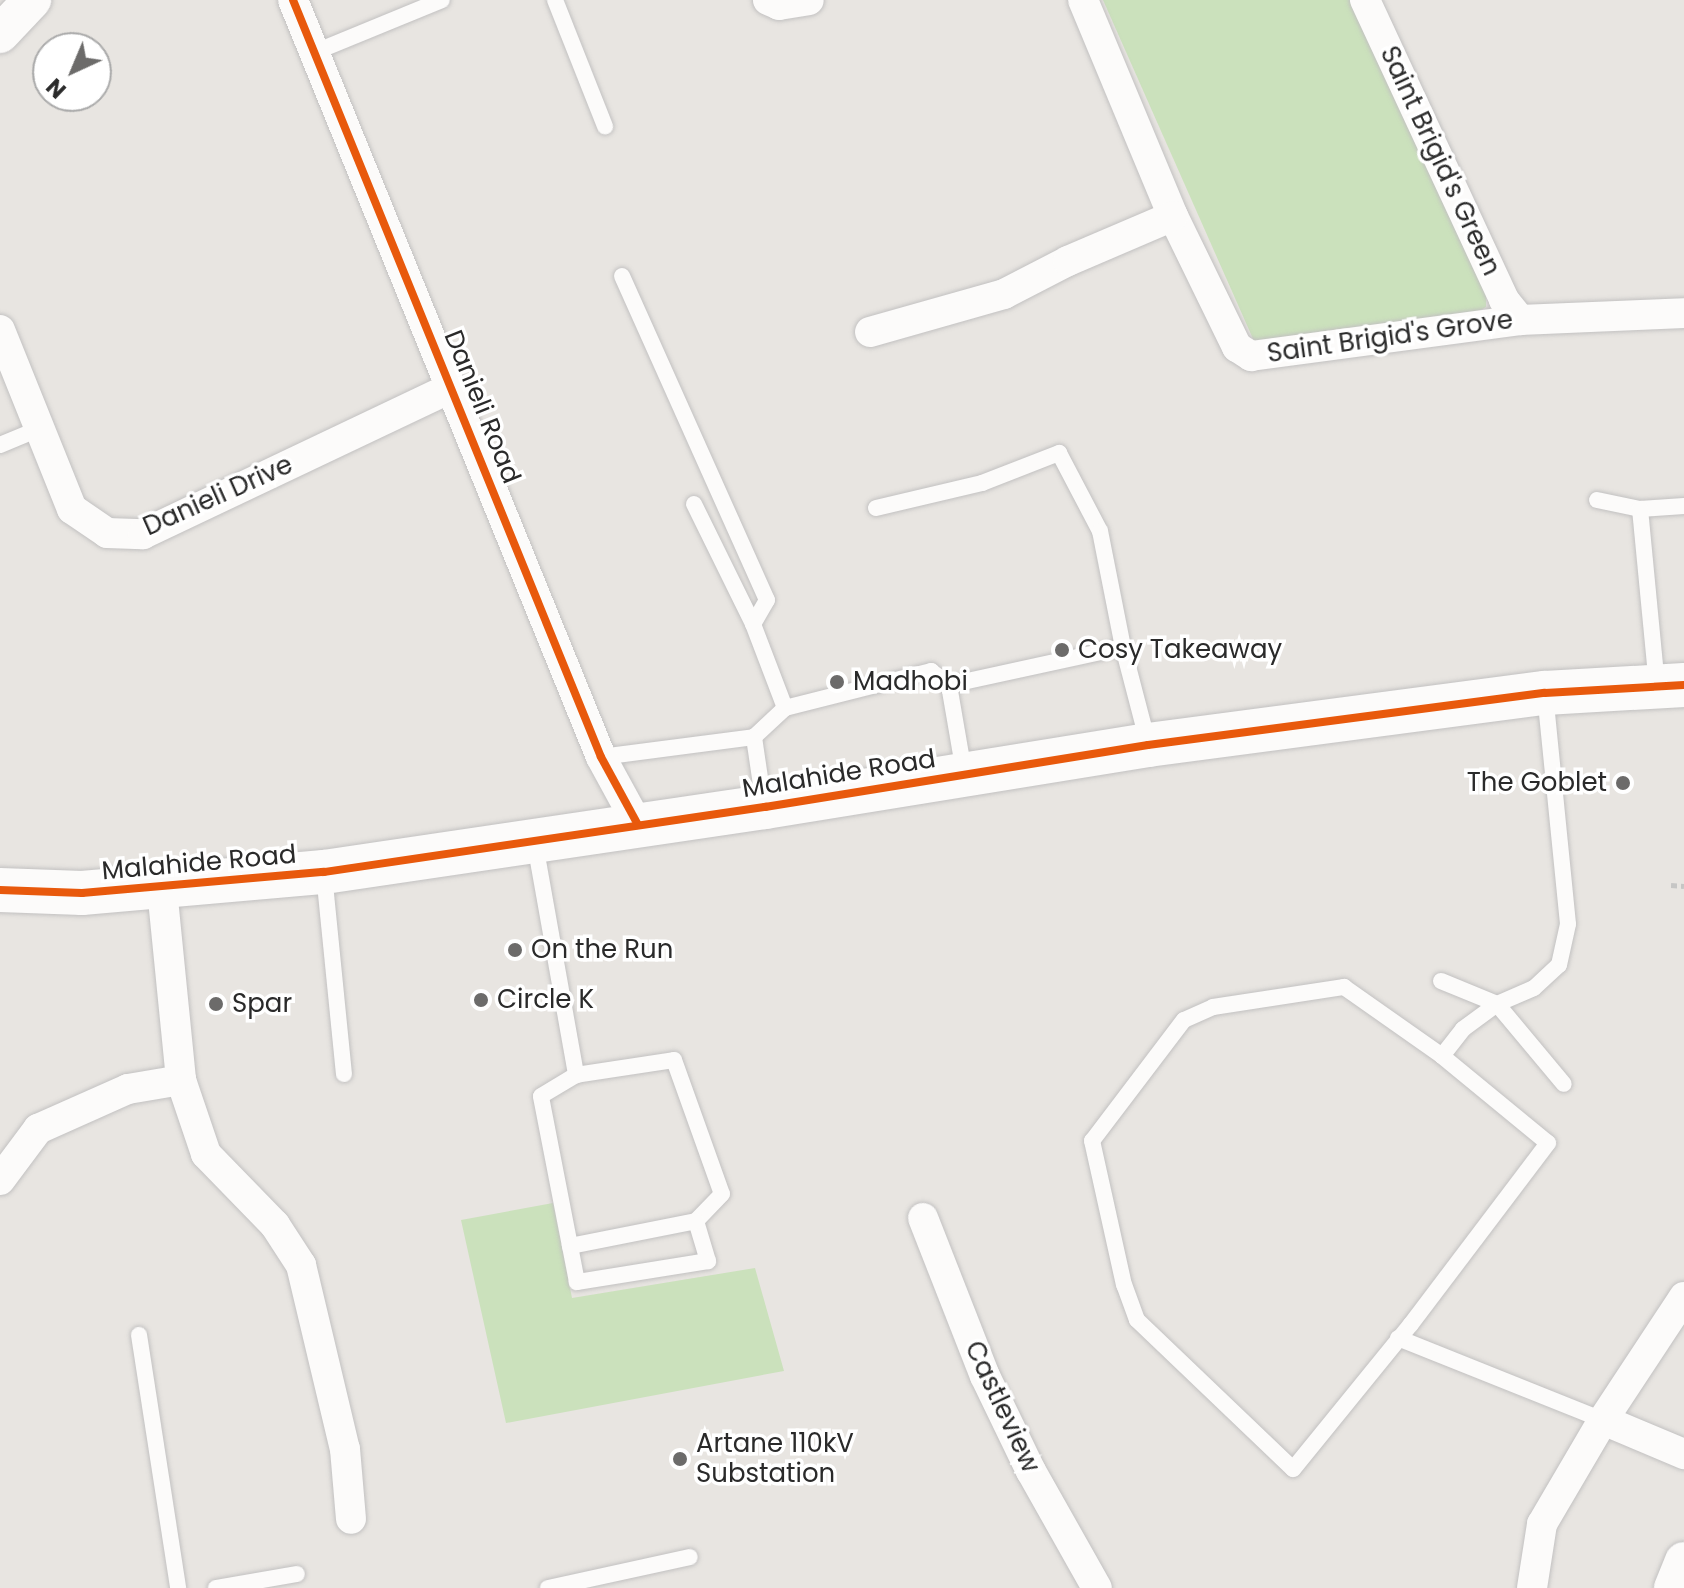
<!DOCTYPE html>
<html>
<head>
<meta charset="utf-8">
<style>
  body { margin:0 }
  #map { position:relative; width:1684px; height:1588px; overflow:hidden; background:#e8e5e1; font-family:Poppins,sans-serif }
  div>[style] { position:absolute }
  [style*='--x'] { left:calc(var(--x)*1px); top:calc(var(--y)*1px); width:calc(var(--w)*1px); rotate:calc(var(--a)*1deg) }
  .green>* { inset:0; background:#cbe1bc }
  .path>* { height:5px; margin-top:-2.5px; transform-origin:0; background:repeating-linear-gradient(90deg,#c6c6c5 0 6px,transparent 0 10px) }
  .roads { filter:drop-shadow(0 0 2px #c2c1c1) drop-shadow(0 0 2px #c2c1c1) }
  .service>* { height:16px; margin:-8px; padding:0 8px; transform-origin:8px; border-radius:8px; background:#fcfbfa }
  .minor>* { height:30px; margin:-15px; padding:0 15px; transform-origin:15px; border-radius:15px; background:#fcfbfa }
  .tertiary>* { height:38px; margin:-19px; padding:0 19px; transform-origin:19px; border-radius:19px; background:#fcfbfa }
  .secondary>* { height:44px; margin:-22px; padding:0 22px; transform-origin:22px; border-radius:22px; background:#fcfbfa }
  .cycleway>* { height:8px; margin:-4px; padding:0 4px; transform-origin:4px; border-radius:4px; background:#e8590c }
  .dots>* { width:22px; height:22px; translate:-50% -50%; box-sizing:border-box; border:4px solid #fff; border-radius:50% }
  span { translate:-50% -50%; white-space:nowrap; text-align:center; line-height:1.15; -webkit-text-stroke:7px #fff; paint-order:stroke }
  .street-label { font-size:26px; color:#2a2a2a }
  .poi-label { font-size:26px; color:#2a2a2a }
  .left { translate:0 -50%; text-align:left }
  .right { translate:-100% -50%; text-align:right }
  .north { position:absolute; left:32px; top:32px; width:80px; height:80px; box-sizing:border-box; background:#fff; border:2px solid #aaa; border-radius:50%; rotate:224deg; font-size:22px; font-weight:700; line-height:32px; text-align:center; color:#2a2a2a }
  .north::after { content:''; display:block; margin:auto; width:28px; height:36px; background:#6c6b6a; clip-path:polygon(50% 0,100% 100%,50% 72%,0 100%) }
</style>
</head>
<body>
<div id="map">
  <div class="green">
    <i style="clip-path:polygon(1103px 0,1351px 0,1486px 286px,1486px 307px,1469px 316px,1254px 341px)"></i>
    <i style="clip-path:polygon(553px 1203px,572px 1298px,755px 1268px,784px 1371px,506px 1423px,461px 1220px)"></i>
  </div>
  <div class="path">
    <i style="--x:1671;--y:885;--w:13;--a:4"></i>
  </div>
  <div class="roads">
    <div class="service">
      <i style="--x:555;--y:0;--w:136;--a:68.4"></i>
      <i style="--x:315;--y:52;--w:137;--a:-22.3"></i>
      <i style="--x:622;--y:276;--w:355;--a:65.9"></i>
      <i style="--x:767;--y:600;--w:28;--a:120"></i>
      <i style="--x:753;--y:624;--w:90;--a:69.1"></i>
      <i style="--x:0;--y:445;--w:44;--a:-22.5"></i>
      <i style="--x:1597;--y:500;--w:44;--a:11.8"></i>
      <i style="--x:1640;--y:509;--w:44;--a:-3.9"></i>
      <i style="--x:694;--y:504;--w:134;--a:63.8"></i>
      <i style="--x:876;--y:508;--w:109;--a:-13.3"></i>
      <i style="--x:982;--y:483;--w:83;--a:-21.3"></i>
      <i style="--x:1059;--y:453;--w:88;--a:62.3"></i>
      <i style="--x:1100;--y:531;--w:118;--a:78.8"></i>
      <i style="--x:1640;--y:509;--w:177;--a:84.5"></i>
      <i style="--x:601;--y:757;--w:154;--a:-7.4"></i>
      <i style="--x:964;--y:772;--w:88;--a:-99.8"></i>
      <i style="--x:949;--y:685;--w:178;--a:-12.3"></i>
      <i style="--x:1123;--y:647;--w:99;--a:75.4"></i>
      <i style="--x:764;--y:805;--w:69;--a:-98.4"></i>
      <i style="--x:754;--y:737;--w:42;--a:-43.1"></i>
      <i style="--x:785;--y:708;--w:151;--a:-14.2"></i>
      <i style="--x:931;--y:671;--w:23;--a:38"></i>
      <i style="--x:535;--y:844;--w:235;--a:79.9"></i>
      <i style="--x:576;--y:1075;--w:99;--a:-8.7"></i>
      <i style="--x:674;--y:1060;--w:142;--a:70.3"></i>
      <i style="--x:722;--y:1194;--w:37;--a:134"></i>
      <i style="--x:696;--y:1221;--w:42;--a:73.3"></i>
      <i style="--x:708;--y:1261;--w:133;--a:170.9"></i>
      <i style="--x:577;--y:1282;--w:189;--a:-101"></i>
      <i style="--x:541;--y:1096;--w:41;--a:-31"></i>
      <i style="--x:324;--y:874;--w:201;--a:84.3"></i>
      <i style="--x:1441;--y:981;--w:61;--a:22.3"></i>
      <i style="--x:1497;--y:1004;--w:104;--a:50.1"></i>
      <i style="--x:1344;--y:987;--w:120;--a:35.1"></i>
      <i style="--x:1442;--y:1056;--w:137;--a:39.4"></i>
      <i style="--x:1548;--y:1143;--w:227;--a:127.1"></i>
      <i style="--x:1411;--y:1324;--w:187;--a:129.1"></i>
      <i style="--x:1293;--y:1469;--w:216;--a:-136.3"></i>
      <i style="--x:1137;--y:1320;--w:37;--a:-110"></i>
      <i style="--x:1124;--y:1285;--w:148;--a:-102.5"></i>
      <i style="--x:1092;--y:1141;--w:152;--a:-52.8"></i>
      <i style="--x:1184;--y:1020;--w:32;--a:-24"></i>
      <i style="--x:1213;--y:1007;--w:133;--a:-8.7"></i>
      <i style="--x:1442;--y:1056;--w:34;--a:-52"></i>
      <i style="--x:1463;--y:1029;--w:42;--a:-36.3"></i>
      <i style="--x:1497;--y:1004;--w:40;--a:-23.4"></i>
      <i style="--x:1534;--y:988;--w:34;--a:-43"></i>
      <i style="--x:1559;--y:965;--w:42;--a:-77.6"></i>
      <i style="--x:1568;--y:924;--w:230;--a:-95.7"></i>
      <i style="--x:570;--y:1246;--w:128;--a:-11.2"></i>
      <i style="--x:139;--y:1335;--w:256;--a:81.2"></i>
      <i style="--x:1398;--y:1338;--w:221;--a:21.8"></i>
      <i style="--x:216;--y:1588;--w:82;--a:-9.8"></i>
      <i style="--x:548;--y:1588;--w:145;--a:-12.3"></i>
    </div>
    <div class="minor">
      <i style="--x:293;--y:0;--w:817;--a:67.86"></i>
      <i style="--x:601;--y:757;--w:77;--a:61.4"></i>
      <i style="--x:768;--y:0;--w:12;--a:24"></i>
      <i style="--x:779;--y:5;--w:30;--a:-9"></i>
      <i style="--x:1083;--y:0;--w:234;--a:67.4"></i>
      <i style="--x:1173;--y:216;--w:146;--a:64"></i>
      <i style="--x:1237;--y:347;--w:17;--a:33"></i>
      <i style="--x:1251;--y:356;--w:271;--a:-7.6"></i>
      <i style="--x:1520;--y:320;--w:164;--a:-2.4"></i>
      <i style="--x:1365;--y:0;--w:331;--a:65.1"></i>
      <i style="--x:1504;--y:300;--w:26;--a:51"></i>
      <i style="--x:0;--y:330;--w:193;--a:68.1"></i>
      <i style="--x:72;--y:509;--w:42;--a:34.4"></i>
      <i style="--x:107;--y:533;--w:36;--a:2"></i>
      <i style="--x:143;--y:534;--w:342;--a:-25.4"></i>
      <i style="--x:870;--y:332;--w:139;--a:-15.8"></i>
      <i style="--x:1004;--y:294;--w:72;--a:-27.3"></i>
      <i style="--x:1068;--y:261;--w:114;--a:-23.2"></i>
      <i style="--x:162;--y:889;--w:192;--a:84.3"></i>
      <i style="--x:181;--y:1080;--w:78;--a:71.3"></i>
      <i style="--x:206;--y:1154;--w:99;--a:45.8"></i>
      <i style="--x:275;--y:1225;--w:48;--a:57"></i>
      <i style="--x:301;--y:1265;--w:189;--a:76.6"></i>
      <i style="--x:345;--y:1449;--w:70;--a:85.1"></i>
      <i style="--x:0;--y:1180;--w:64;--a:-53.3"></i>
      <i style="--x:38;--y:1129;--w:98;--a:-24"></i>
      <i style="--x:128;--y:1089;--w:54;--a:-9.6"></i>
      <i style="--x:923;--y:1218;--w:170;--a:68.6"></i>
      <i style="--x:985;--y:1376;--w:106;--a:64.2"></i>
      <i style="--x:1031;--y:1471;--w:134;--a:60.6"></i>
      <i style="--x:1684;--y:1297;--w:147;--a:123.4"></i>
      <i style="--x:1603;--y:1420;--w:88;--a:22.8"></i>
      <i style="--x:1532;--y:1588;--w:65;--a:-81.1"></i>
      <i style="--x:1542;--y:1524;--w:121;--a:-59.6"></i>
    </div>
    <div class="tertiary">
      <i style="--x:0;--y:34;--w:47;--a:-46.7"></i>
      <i style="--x:1673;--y:1588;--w:29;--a:-68"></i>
    </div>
    <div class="secondary">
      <i style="--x:0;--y:890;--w:82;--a:2.1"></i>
      <i style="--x:82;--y:893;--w:243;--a:-5"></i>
      <i style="--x:324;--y:872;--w:446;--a:-8.4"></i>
      <i style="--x:765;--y:807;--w:388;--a:-9.2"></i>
      <i style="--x:1148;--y:745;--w:400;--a:-7.5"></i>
      <i style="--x:1545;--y:693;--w:139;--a:-3.3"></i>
    </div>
  </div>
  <div class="cycleway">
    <i style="--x:293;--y:0;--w:817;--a:67.86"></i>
    <i style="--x:601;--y:757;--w:77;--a:61.4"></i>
    <i style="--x:0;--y:890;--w:82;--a:2.1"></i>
    <i style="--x:82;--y:893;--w:243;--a:-5"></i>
    <i style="--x:324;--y:872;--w:446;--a:-8.4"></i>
    <i style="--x:765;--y:807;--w:388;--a:-9.2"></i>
    <i style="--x:1148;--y:745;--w:400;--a:-7.5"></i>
    <i style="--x:1545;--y:693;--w:139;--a:-3.3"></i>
  </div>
  <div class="dots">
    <i style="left:1062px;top:650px;background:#6c6b6a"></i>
    <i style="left:837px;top:682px;background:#6c6b6a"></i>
    <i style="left:1623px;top:783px;background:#6c6b6a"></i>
    <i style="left:515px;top:950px;background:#6c6b6a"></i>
    <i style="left:481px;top:1000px;background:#6c6b6a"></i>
    <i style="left:216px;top:1004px;background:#6c6b6a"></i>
    <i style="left:680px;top:1459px;background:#6c6b6a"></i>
  </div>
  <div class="street-label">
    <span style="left:1440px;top:161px;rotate:65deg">Saint Brigid's Green</span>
    <span style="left:1390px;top:337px;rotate:-8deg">Saint Brigid's Grove</span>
    <span style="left:482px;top:407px;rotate:68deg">Danieli Road</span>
    <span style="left:218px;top:496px;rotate:-24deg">Danieli Drive</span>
    <span style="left:839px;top:774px;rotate:-9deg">Malahide Road</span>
    <span style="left:199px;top:863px;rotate:-5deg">Malahide Road</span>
    <span style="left:1002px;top:1407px;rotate:65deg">Castleview</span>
  </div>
  <div class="poi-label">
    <span class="left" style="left:1078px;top:650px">Cosy Takeaway</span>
    <span class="left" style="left:853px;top:682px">Madhobi</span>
    <span class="right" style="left:1607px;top:783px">The Goblet</span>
    <span class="left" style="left:531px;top:950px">On the Run</span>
    <span class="left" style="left:497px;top:1000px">Circle K</span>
    <span class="left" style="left:232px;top:1004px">Spar</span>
    <span class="left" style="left:696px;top:1459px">Artane 110kV<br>Substation</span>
  </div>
  <div class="north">N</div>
</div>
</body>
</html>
